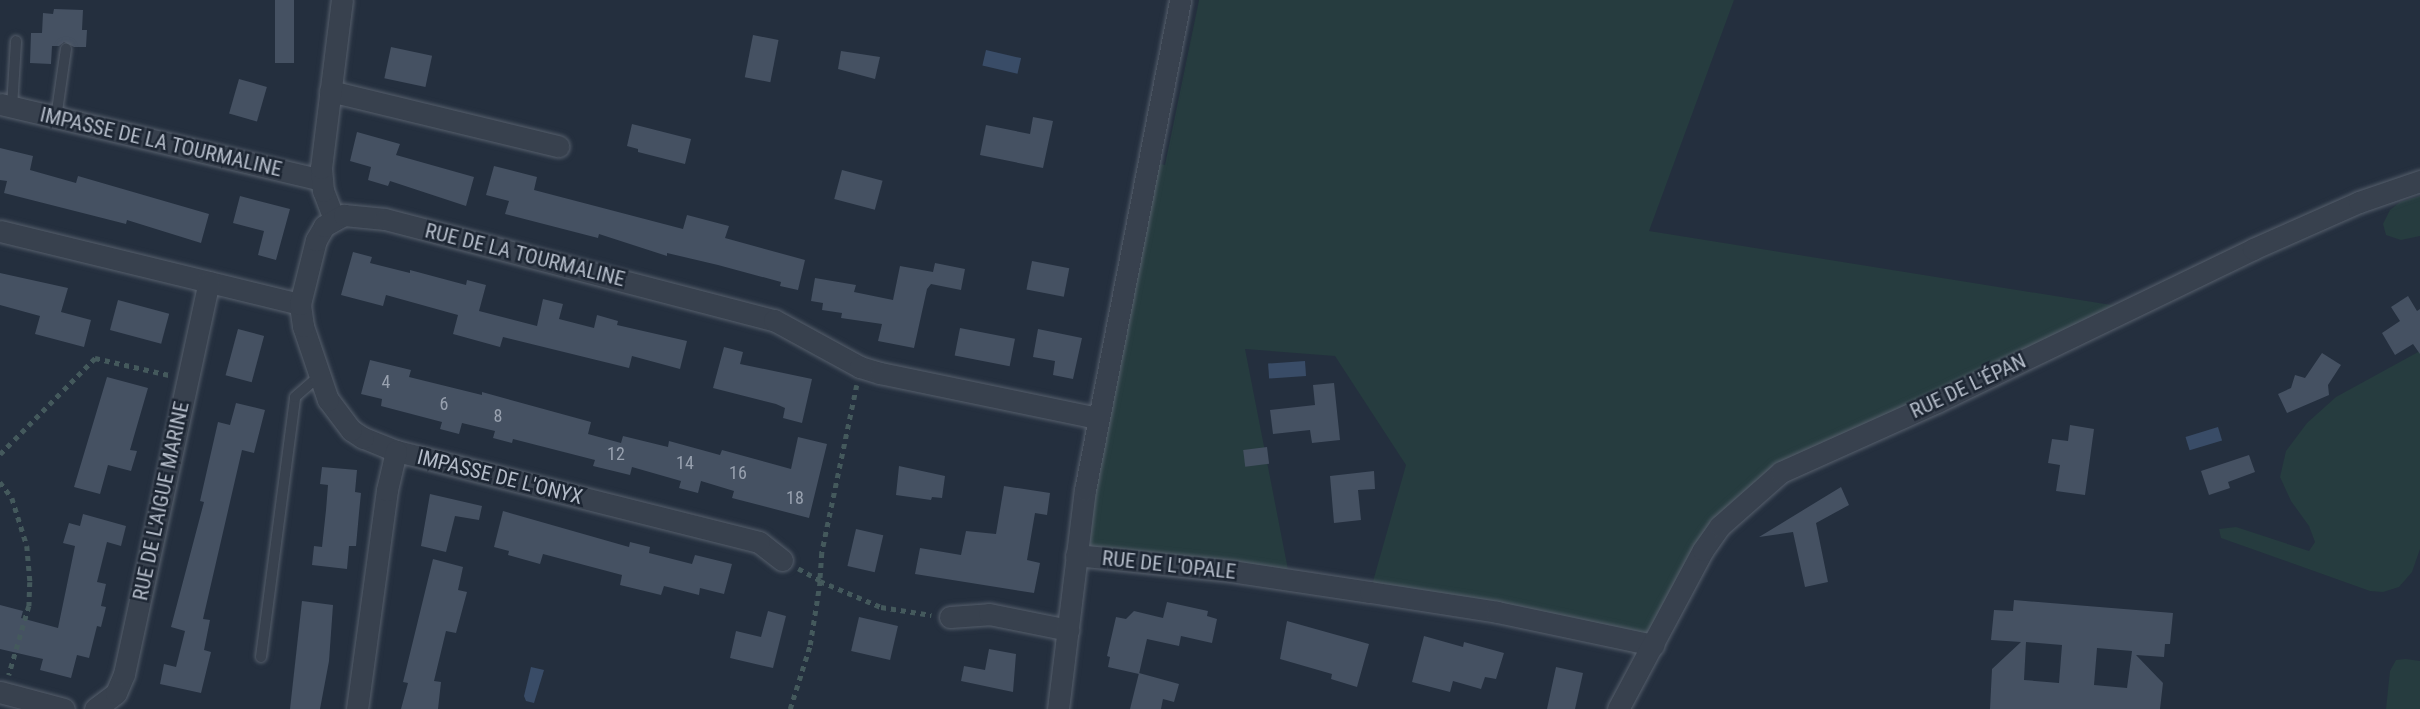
<!DOCTYPE html>
<html>
<head>
<meta charset="utf-8">
<style>
  body { margin:0 }
  #map { position:relative; width:2420px; height:709px; overflow:hidden; background:#242f3e; font-family:"Roboto Condensed",sans-serif }
  div>[style] { position:absolute }
  [style*='--x'] { left:calc(var(--x)*1px); top:calc(var(--y)*1px); width:calc(var(--w)*1px); rotate:calc(var(--a)*1deg) }
  .green>* { inset:0; background:#263c3f }
  .water>* { inset:0; background:#394c67; transform-origin:0 0 }
  .building>* { inset:0; background:#455162; transform-origin:0 0 }
  .path>* { height:4.5px; margin-top:-2.25px; transform-origin:0; background:repeating-linear-gradient(90deg,#44595c 0 5px,transparent 0 10px) }
  .roads { filter:drop-shadow(0 0 2px #565f6c) drop-shadow(0 0 2px #565f6c) }
  .lane>* { height:10px; margin:-5px; padding:0 5px; transform-origin:5px; border-radius:5px; background:#38414e }
  .street>* { height:21px; margin:-10.5px; padding:0 10.5px; transform-origin:10.5px; border-radius:10.5px; background:#38414e }
  span { translate:-50% -50%; white-space:nowrap; text-align:center; line-height:1.15; -webkit-text-stroke:5px #1d2633; paint-order:stroke }
  .number-label { font-size:18px; color:#98a1af }
  .number-label span { -webkit-text-stroke-width:0 }
  .street-label { font-size:21px; color:#b4bcc9 }
</style>
</head>
<body>
<div id="map">
  <div class="green">
    <i style="clip-path:polygon(1199px 0,1734px 0,1649px 231px,2130px 308px,1879px 426px,1739px 506px,1654px 645px,1370px 592px,1406px 465px,1335px 356px,1245px 349px,1290px 580px,1076px 555px,1150px 162px,1165px 165px)"></i>
    <i style="clip-path:polygon(2420px 196px,2420px 236px,2401px 240px,2386px 235px,2383px 224px,2390px 210px,2400px 202px)"></i>
    <i style="clip-path:polygon(2420px 351px,2420px 549px,2412px 572px,2399px 587px,2383px 592px,2370px 591px,2221px 538px,2219px 529px,2236px 527px,2309px 551px,2315px 542px,2309px 526px,2291px 501px,2280px 477px,2286px 451px,2307px 423px,2336px 397px)"></i>
    <i style="clip-path:polygon(2406px 659px,2420px 661px,2420px 709px,2386px 709px,2390px 671px,2396px 660px)"></i>
  </div>
  <div class="water">
    <i style="left:986px;top:50px;width:36px;height:16px;rotate:13deg"></i>
    <i style="left:1305px;top:361px;width:15px;height:37px;rotate:86deg"></i>
    <i style="left:2218px;top:427px;width:14px;height:34px;rotate:73deg"></i>
    <i style="clip-path:polygon(531px 667px,544px 670px,534px 703px,526px 701px,524px 696px)"></i>
  </div>
  <div class="building">
    <i style="left:275px;top:0;width:19px;height:63px"></i>
    <i style="clip-path:polygon(54px 9px,83px 10px,82px 30px,87px 30px,86px 47px,74px 47px,64px 42px,59px 46px,52px 46px,51px 64px,30px 63px,31px 33px,42px 33px,43px 13px,53px 14px)"></i>
    <i style="left:753px;top:35px;width:26px;height:43px;rotate:11deg"></i>
    <i style="left:391px;top:47px;width:42px;height:32px;rotate:12deg"></i>
    <i style="clip-path:polygon(841px 51px,880px 57px,875px 79px,838px 69px)"></i>
    <i style="left:239px;top:79px;width:29px;height:36px;rotate:16deg"></i>
    <i style="clip-path:polygon(1033px 117px,1053px 121px,1043px 168px,980px 155px,986px 125px,1030px 134px)"></i>
    <i style="clip-path:polygon(632px 124px,691px 139px,685px 164px,638px 152px,638px 149px,627px 146px)"></i>
    <i style="clip-path:polygon(357px 132px,400px 144px,396px 155px,474px 177px,466px 206px,390px 181px,388px 186px,368px 180px,371px 167px,350px 161px)"></i>
    <i style="clip-path:polygon(0 148px,33px 156px,30px 170px,76px 183px,78px 176px,209px 214px,201px 243px,127px 220px,126px 224px,4px 193px,7px 181px,0 180px)"></i>
    <i style="clip-path:polygon(494px 166px,537px 177px,534px 190px,683px 229px,687px 215px,729px 226px,725px 238px,805px 260px,798px 290px,780px 286px,781px 282px,718px 265px,667px 253px,667px 256px,599px 234px,598px 238px,505px 214px,509px 201px,486px 195px)"></i>
    <i style="left:842px;top:170px;width:42px;height:30px;rotate:15deg"></i>
    <i style="clip-path:polygon(240px 196px,290px 209px,276px 260px,258px 255px,264px 231px,233px 223px)"></i>
    <i style="clip-path:polygon(353px 252px,372px 257px,370px 263px,410px 273px,410px 270px,466px 285px,467px 280px,486px 285px,479px 311px,537px 326px,543px 299px,563px 304px,559px 319px,594px 328px,597px 315px,618px 321px,617px 325px,687px 341px,680px 369px,632px 356px,629px 368px,503px 337px,500px 347px,453px 334px,458px 315px,386px 295px,383px 306px,341px 295px)"></i>
    <i style="left:1032px;top:261px;width:38px;height:29px;rotate:11deg"></i>
    <i style="clip-path:polygon(935px 263px,965px 269px,961px 290px,931px 284px,927px 289px,914px 348px,878px 341px,882px 324px,841px 318px,842px 313px,822px 310px,823px 303px,811px 301px,815px 278px,856px 285px,854px 292px,893px 300px,900px 266px,933px 272px)"></i>
    <i style="clip-path:polygon(0 273px,68px 288px,61px 312px,91px 320px,84px 347px,35px 334px,40px 316px,0 305px)"></i>
    <i style="clip-path:polygon(2408px 296px,2417px 311px,2420px 309px,2420px 354px,2413px 344px,2395px 355px,2382px 333px,2400px 321px,2391px 307px)"></i>
    <i style="left:118px;top:300px;width:53px;height:31px;rotate:15deg"></i>
    <i style="left:960px;top:328px;width:56px;height:28px;rotate:11deg"></i>
    <i style="left:238px;top:329px;width:27px;height:48px;rotate:15deg"></i>
    <i style="clip-path:polygon(1038px 329px,1082px 338px,1073px 379px,1053px 375px,1055px 361px,1033px 357px)"></i>
    <i style="clip-path:polygon(724px 347px,743px 352px,740px 364px,812px 379px,802px 423px,783px 418px,785px 408px,776px 404px,713px 388px)"></i>
    <i style="clip-path:polygon(2322px 353px,2341px 365px,2328px 385px,2329px 395px,2287px 413px,2278px 394px,2291px 388px,2295px 375px,2305px 378px)"></i>
    <i style="clip-path:polygon(370px 360px,411px 370px,409px 377px,482px 395px,482px 392px,591px 422px,588px 434px,621px 443px,623px 436px,668px 447px,669px 441px,720px 455px,722px 450px,791px 469px,798px 437px,827px 444px,809px 518px,732px 498px,734px 491px,701px 481px,698px 493px,679px 488px,681px 481px,632px 467px,630px 475px,593px 466px,595px 460px,513px 439px,512px 443px,493px 438px,495px 431px,462px 423px,459px 434px,440px 429px,442px 422px,381px 406px,382px 399px,361px 394px)"></i>
    <i style="clip-path:polygon(107px 377px,148px 388px,130px 450px,137px 451px,131px 471px,108px 465px,100px 494px,74px 487px)"></i>
    <i style="clip-path:polygon(1334px 383px,1340px 440px,1312px 443px,1310px 430px,1273px 434px,1270px 410px,1315px 405px,1313px 385px)"></i>
    <i style="clip-path:polygon(236px 403px,265px 410px,254px 453px,242px 450px,203px 619px,210px 620px,204px 650px,211px 652px,201px 693px,160px 684px,164px 664px,176px 667px,185px 631px,171px 627px,204px 502px,200px 501px,218px 422px,230px 425px)"></i>
    <i style="clip-path:polygon(2070px 425px,2094px 429px,2085px 495px,2056px 491px,2060px 465px,2048px 463px,2052px 439px,2068px 441px)"></i>
    <i style="left:1267px;top:447px;width:17px;height:24px;rotate:83deg"></i>
    <i style="clip-path:polygon(2249px 455px,2255px 472px,2228px 482px,2230px 488px,2209px 495px,2201px 471px)"></i>
    <i style="clip-path:polygon(899px 466px,945px 476px,942px 498px,932px 497px,931px 500px,896px 495px)"></i>
    <i style="clip-path:polygon(322px 467px,357px 470px,355px 492px,361px 493px,359px 513px,356px 546px,349px 546px,347px 569px,312px 565px,314px 546px,322px 547px,326px 510px,328px 485px,320px 484px)"></i>
    <i style="clip-path:polygon(1374px 471px,1375px 489px,1358px 490px,1361px 520px,1334px 523px,1330px 476px)"></i>
    <i style="clip-path:polygon(1004px 486px,1050px 493px,1047px 515px,1035px 513px,1027px 560px,1040px 563px,1034px 593px,915px 574px,920px 548px,961px 555px,966px 531px,996px 534px)"></i>
    <i style="clip-path:polygon(1841px 487px,1849px 505px,1816px 523px,1828px 582px,1805px 587px,1793px 532px,1759px 537px)"></i>
    <i style="clip-path:polygon(430px 494px,482px 506px,479px 520px,455px 516px,446px 552px,421px 546px)"></i>
    <i style="clip-path:polygon(503px 511px,629px 547px,630px 542px,650px 547px,649px 553px,692px 564px,695px 555px,732px 564px,724px 594px,700px 588px,699px 595px,664px 586px,661px 595px,620px 585px,622px 575px,543px 554px,540px 564px,508px 555px,509px 551px,494px 547px)"></i>
    <i style="clip-path:polygon(83px 514px,126px 526px,121px 546px,107px 542px,97px 582px,106px 584px,101px 606px,106px 607px,101px 627px,97px 626px,89px 658px,77px 655px,71px 678px,40px 670px,43px 659px,0 649px,0 605px,23px 611px,21px 618px,58px 628px,75px 546px,63px 543px,69px 523px,80px 526px)"></i>
    <i style="left:856px;top:529px;width:28px;height:38px;rotate:13deg"></i>
    <i style="clip-path:polygon(433px 559px,463px 567px,458px 590px,467px 592px,456px 633px,446px 631px,434px 681px,441px 682px,438px 709px,401px 709px,408px 683px,403px 682px)"></i>
    <i style="clip-path:polygon(evenodd,2014px 600px,2173px 613px,2170px 644px,2165px 644px,2164px 657px,2136px 655px,2163px 683px,2160px 709px,1990px 709px,1992px 669px,2021px 642px,1991px 640px,1994px 610px,2013px 611px,2014px 600px,2026px 642px,2062px 645px,2059px 683px,2024px 680px,2026px 642px,2014px 600px,2097px 648px,2132px 651px,2127px 688px,2094px 685px,2097px 648px)"></i>
    <i style="clip-path:polygon(302px 601px,333px 605px,329px 661px,320px 709px,290px 709px)"></i>
    <i style="clip-path:polygon(1167px 602px,1208px 611px,1207px 616px,1217px 619px,1212px 643px,1181px 636px,1179px 646px,1147px 639px,1139px 674px,1108px 667px,1110px 657px,1107px 656px,1116px 617px,1126px 619px,1134px 611px,1163px 618px)"></i>
    <i style="clip-path:polygon(768px 611px,786px 616px,773px 668px,730px 658px,736px 631px,761px 637px)"></i>
    <i style="left:859px;top:617px;width:40px;height:35px;rotate:13deg"></i>
    <i style="clip-path:polygon(1287px 621px,1369px 644px,1357px 687px,1331px 679px,1332px 674px,1280px 659px)"></i>
    <i style="clip-path:polygon(1424px 636px,1463px 647px,1464px 642px,1504px 653px,1496px 679px,1485px 677px,1481px 689px,1453px 681px,1450px 692px,1412px 682px)"></i>
    <i style="clip-path:polygon(989px 649px,1016px 654px,1013px 692px,961px 681px,964px 666px,985px 670px)"></i>
    <i style="clip-path:polygon(1556px 667px,1583px 673px,1575px 709px,1547px 709px)"></i>
    <i style="clip-path:polygon(1139px 673px,1179px 684px,1174px 702px,1163px 699px,1161px 709px,1130px 709px)"></i>
  </div>
  <div class="path">
    <i style="--x:857;--y:385;--w:172;--a:101.8"></i>
    <i style="--x:822;--y:553;--w:28;--a:94"></i>
    <i style="--x:820;--y:581;--w:66;--a:23.1"></i>
    <i style="--x:881;--y:607;--w:51;--a:9.1"></i>
    <i style="--x:0;--y:454;--w:135;--a:-45.3"></i>
    <i style="--x:95;--y:358;--w:76;--a:12.9"></i>
    <i style="--x:0;--y:482;--w:20;--a:53"></i>
    <i style="--x:12;--y:498;--w:50;--a:72.6"></i>
    <i style="--x:27;--y:546;--w:36;--a:85"></i>
    <i style="--x:30;--y:582;--w:24;--a:92"></i>
    <i style="--x:29;--y:606;--w:72;--a:106.2"></i>
    <i style="--x:790;--y:709;--w:67;--a:-72.6"></i>
    <i style="--x:810;--y:645;--w:65;--a:-81.1"></i>
    <i style="--x:820;--y:581;--w:25;--a:-151"></i>
  </div>
  <div class="roads">
    <div class="lane">
      <i style="--x:12;--y:107;--w:66;--a:-86.5"></i>
      <i style="--x:56;--y:118;--w:70;--a:-81.8"></i>
      <i style="--x:261;--y:657;--w:262;--a:-82.5"></i>
      <i style="--x:295;--y:397;--w:30;--a:-41"></i>
    </div>
    <div class="street">
      <i style="--x:330;--y:91;--w:235;--a:13.6"></i>
      <i style="--x:0;--y:104;--w:330;--a:13.3"></i>
      <i style="--x:334;--y:219;--w:30;--a:-111"></i>
      <i style="--x:323;--y:191;--w:23;--a:-95"></i>
      <i style="--x:321;--y:168;--w:169;--a:-82.9"></i>
      <i style="--x:0;--y:231;--w:309;--a:13.7"></i>
      <i style="--x:1076;--y:555;--w:156;--a:5.9"></i>
      <i style="--x:1231;--y:571;--w:141;--a:8.6"></i>
      <i style="--x:1370;--y:592;--w:129;--a:8.9"></i>
      <i style="--x:1497;--y:612;--w:160;--a:11.9"></i>
      <i style="--x:782;--y:560;--w:29;--a:-142"></i>
      <i style="--x:759;--y:542;--w:374;--a:-165.9"></i>
      <i style="--x:396;--y:451;--w:35;--a:-158"></i>
      <i style="--x:363;--y:438;--w:14;--a:-146"></i>
      <i style="--x:351;--y:430;--w:38;--a:-127"></i>
      <i style="--x:328;--y:400;--w:78;--a:-108.7"></i>
      <i style="--x:303;--y:326;--w:22;--a:-98"></i>
      <i style="--x:300;--y:304;--w:66;--a:-76"></i>
      <i style="--x:316;--y:240;--w:16;--a:-60"></i>
      <i style="--x:324;--y:226;--w:23;--a:-29"></i>
      <i style="--x:344;--y:215;--w:41;--a:5.6"></i>
      <i style="--x:385;--y:219;--w:402;--a:14.6"></i>
      <i style="--x:774;--y:320;--w:98;--a:28.7"></i>
      <i style="--x:860;--y:367;--w:21;--a:17"></i>
      <i style="--x:880;--y:373;--w:223;--a:11.7"></i>
      <i style="--x:950;--y:617;--w:39;--a:-4"></i>
      <i style="--x:989;--y:614;--w:81;--a:11.4"></i>
      <i style="--x:0;--y:692;--w:66;--a:14.9"></i>
      <i style="--x:95;--y:709;--w:26;--a:-37"></i>
      <i style="--x:116;--y:693;--w:21;--a:-67"></i>
      <i style="--x:124;--y:674;--w:401;--a:-77.8"></i>
      <i style="--x:357;--y:709;--w:221;--a:-82.2"></i>
      <i style="--x:387;--y:490;--w:40;--a:-77"></i>
      <i style="--x:1058;--y:709;--w:221;--a:-83"></i>
      <i style="--x:1085;--y:490;--w:499;--a:-79"></i>
      <i style="--x:1618;--y:709;--w:180;--a:-61.9"></i>
      <i style="--x:1703;--y:550;--w:29;--a:-55"></i>
      <i style="--x:1720;--y:526;--w:81;--a:-41.5"></i>
      <i style="--x:1781;--y:472;--w:171;--a:-24.2"></i>
      <i style="--x:1937;--y:402;--w:351;--a:-25.8"></i>
      <i style="--x:2253;--y:249;--w:116;--a:-23.9"></i>
      <i style="--x:2359;--y:202;--w:65;--a:-19"></i>
    </div>
  </div>
  <div class="number-label">
    <span style="left:386px;top:382px">4</span>
    <span style="left:444px;top:404px">6</span>
    <span style="left:498px;top:416px">8</span>
    <span style="left:616px;top:454px">12</span>
    <span style="left:685px;top:463px">14</span>
    <span style="left:738px;top:473px">16</span>
    <span style="left:795px;top:498px">18</span>
  </div>
  <div class="street-label">
    <span style="left:161px;top:142px;rotate:13deg">IMPASSE DE LA TOURMALINE</span>
    <span style="left:525px;top:255px;rotate:14deg">RUE DE LA TOURMALINE</span>
    <span style="left:1968px;top:386px;rotate:-25deg">RUE DE L'ÉPAN</span>
    <span style="left:500px;top:477px;rotate:14deg">IMPASSE DE L'ONYX</span>
    <span style="left:161px;top:501px;rotate:-78deg">RUE DE L'AIGUE MARINE</span>
    <span style="left:1169px;top:565px;rotate:6deg">RUE DE L'OPALE</span>
  </div>
</div>
</body>
</html>
